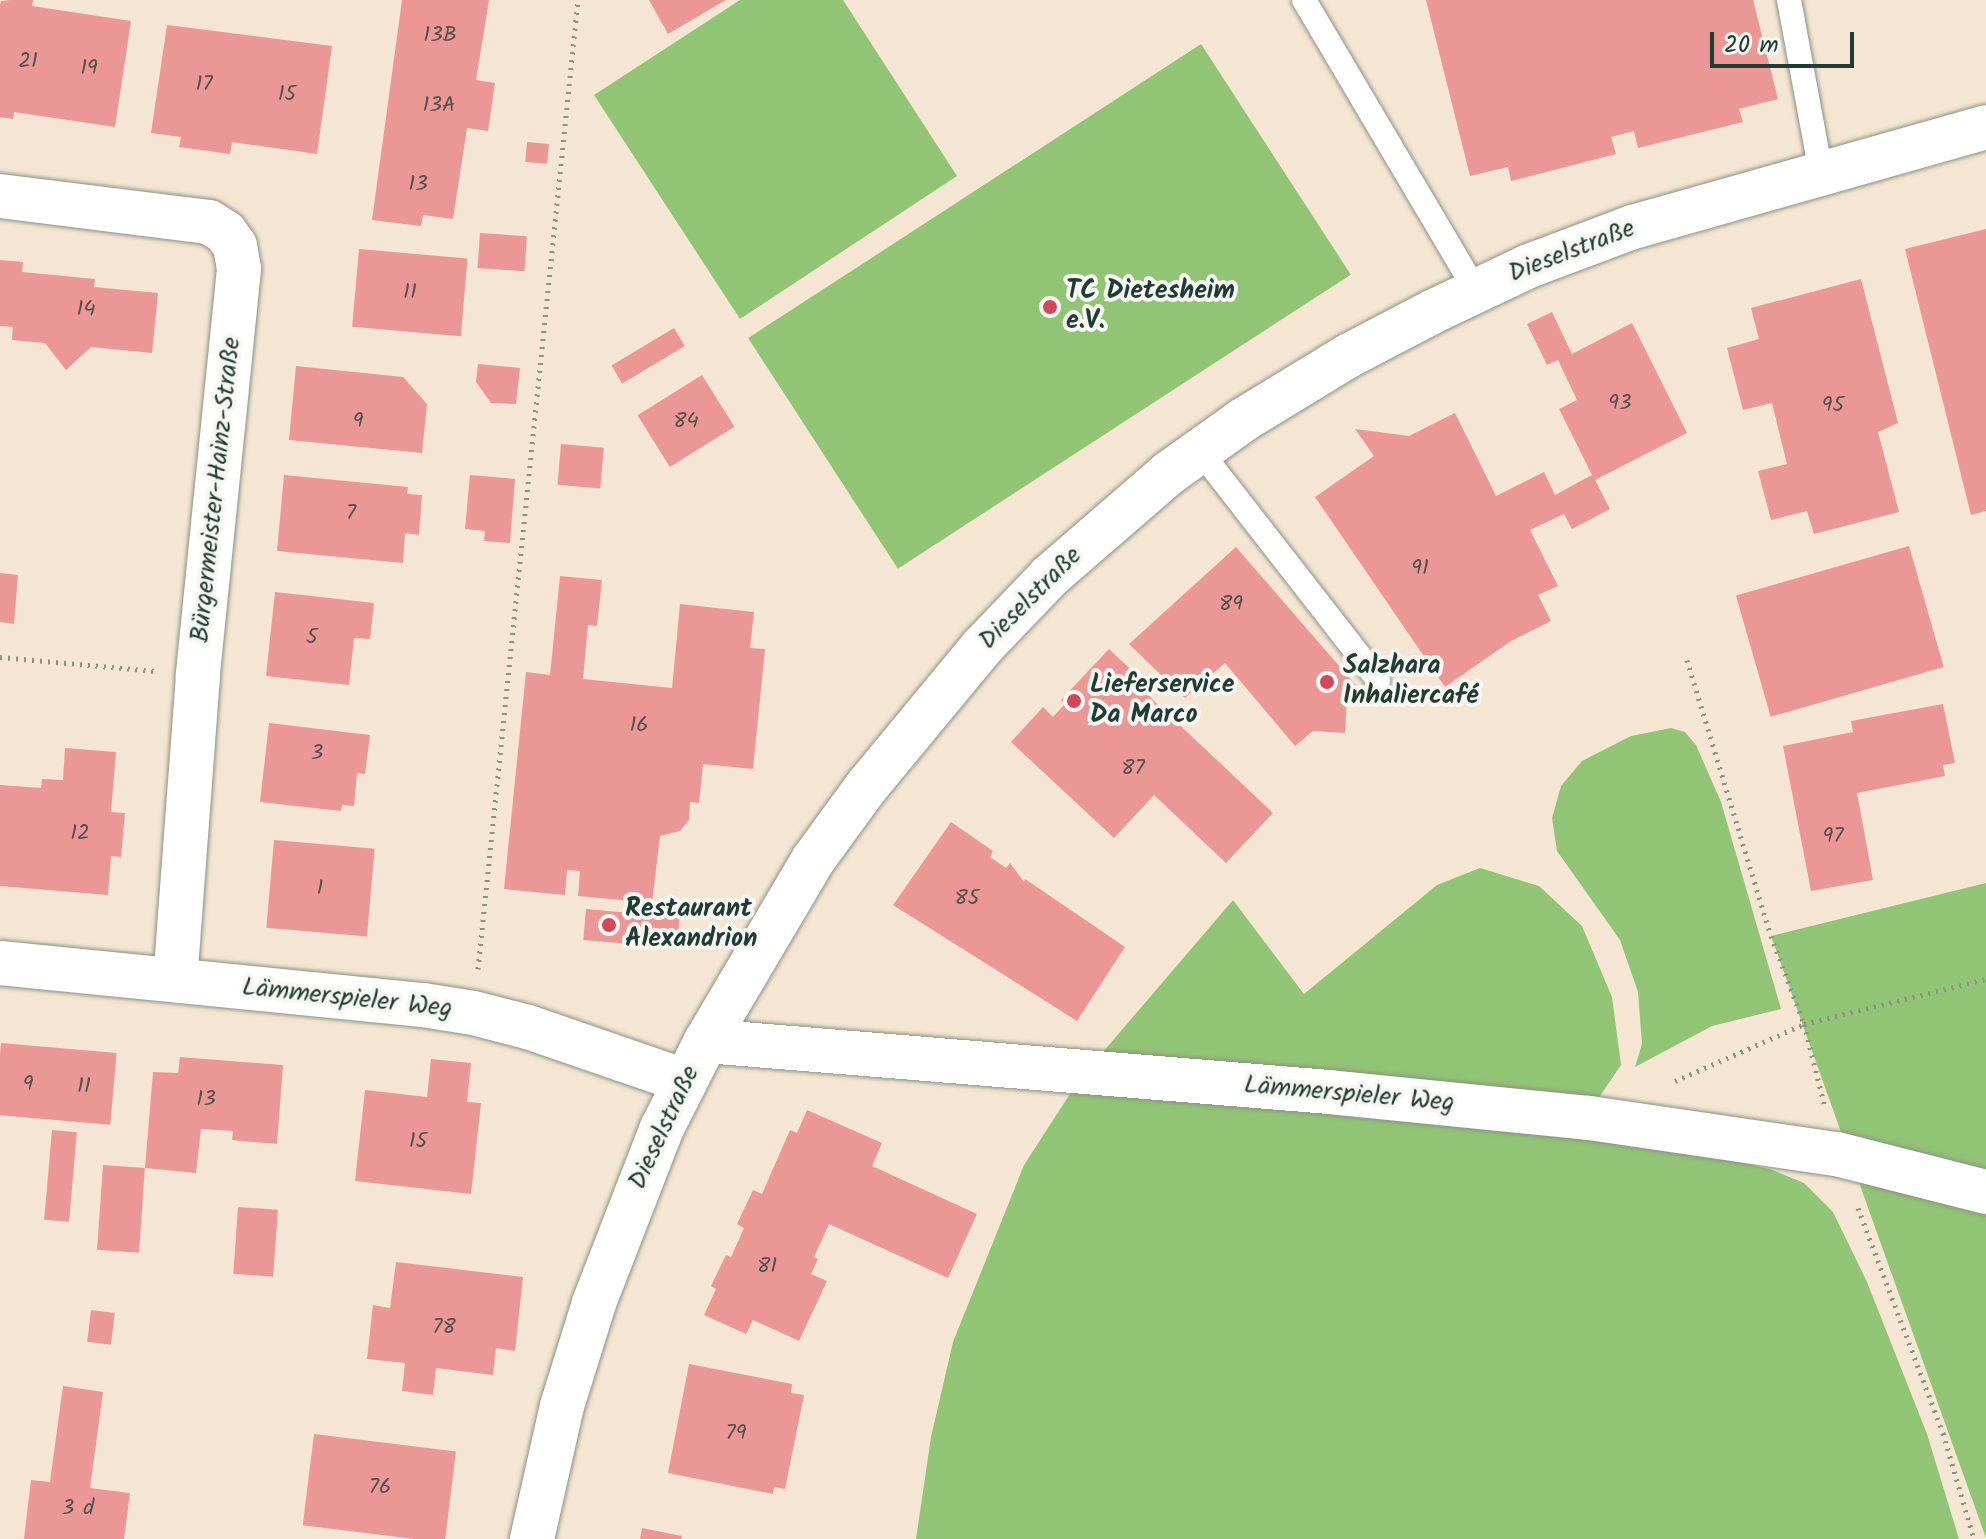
<!DOCTYPE html>
<html>
<head>
<meta charset="utf-8">
<style>
  body { margin:0 }
  #map { position:relative; width:1986px; height:1539px; overflow:hidden; background:#f5e6d3; font-family:Kalam,sans-serif }
  div>[style] { position:absolute }
  [style*='--x'] { left:calc(var(--x)*1px); top:calc(var(--y)*1px); width:calc(var(--w)*1px); rotate:calc(var(--a)*1deg) }
  .green>* { inset:0; background:#92c475; transform-origin:0 0 }
  .building>* { inset:0; background:#eb9795; transform-origin:0 0 }
  .path>* { height:5px; margin-top:-2.5px; transform-origin:0; background:repeating-linear-gradient(90deg,#8a9284 0 2px,transparent 0 8px) }
  .roads { filter:drop-shadow(0 0 2px #8a9284) drop-shadow(0 0 2px #8a9284) }
  .service>* { height:24px; margin:-12px; padding:0 12px; transform-origin:12px; border-radius:12px; background:#fff }
  .minor>* { height:44px; margin:-22px; padding:0 22px; transform-origin:22px; border-radius:22px; background:#fff }
  .tertiary>* { height:44px; margin:-22px; padding:0 22px; transform-origin:22px; border-radius:22px; background:#fff }
  .dots>* { width:22px; height:22px; translate:-50% -50%; box-sizing:border-box; border:4px solid #f6f6f2; border-radius:50% }
  span { translate:-50% -50%; white-space:nowrap; text-align:center; line-height:1.15; -webkit-text-stroke:8px #f6f6f2; paint-order:stroke }
  .number-label { font-size:22px; color:#52544c }
  .number-label span { -webkit-text-stroke-width:0 }
  .street-label { font-size:26px; color:#1f3d34 }
  .poi-label { font-size:26px; color:#1f3d34; font-weight:700 }
  .left { translate:0 -50%; text-align:left }
  .scale { position:absolute; left:1710px; top:32px; width:144px; height:36px; box-sizing:border-box; border:4px solid #1f3d34; border-top:0; padding-left:10px; font-size:24px; line-height:28px; white-space:nowrap; color:#1f3d34; -webkit-text-stroke:6px #f6f6f2; paint-order:stroke }
</style>
</head>
<body>
<div id="map">
  <div class="green">
    <i style="clip-path:polygon(740px 0,843px 0,957px 176px,740px 319px,594px 95px)"></i>
    <i style="left:1201px;top:44px;width:275px;height:540px;rotate:57deg"></i>
    <i style="clip-path:polygon(1671px 728px,1685px 732px,1696px 745px,1721px 802px,1781px 1009px,1712px 1026px,1635px 1067px,1642px 1044px,1638px 992px,1620px 940px,1557px 851px,1552px 818px,1561px 786px,1582px 761px,1631px 736px)"></i>
    <i style="clip-path:polygon(1480px 868px,1539px 886px,1582px 926px,1612px 997px,1621px 1065px,1579px 1127px,1770px 1169px,1804px 1183px,1833px 1212px,1867px 1282px,1927px 1434px,1959px 1539px,916px 1539px,931px 1437px,953px 1342px,1024px 1165px,1079px 1080px,1233px 900px,1304px 994px,1437px 885px)"></i>
    <i style="clip-path:polygon(1986px 883px,1986px 1538px,1771px 936px)"></i>
  </div>
  <div class="building">
    <i style="clip-path:polygon(10px 0,33px 0,32px 6px,131px 21px,115px 127px,14px 112px,13px 119px,0 117px,0 5px,1px 1px)"></i>
    <i style="clip-path:polygon(402px 0,489px 0,476px 80px,495px 83px,488px 131px,467px 128px,453px 219px,423px 215px,421px 226px,372px 220px)"></i>
    <i style="clip-path:polygon(649px 0,726px 0,668px 34px)"></i>
    <i style="clip-path:polygon(1426px 0,1753px 0,1778px 99px,1739px 109px,1743px 122px,1638px 148px,1634px 131px,1611px 137px,1616px 154px,1511px 181px,1508px 167px,1470px 176px)"></i>
    <i style="clip-path:polygon(167px 25px,332px 46px,317px 154px,232px 142px,230px 154px,179px 147px,181px 137px,151px 133px)"></i>
    <i style="left:527px;top:142px;width:22px;height:20px;rotate:5deg"></i>
    <i style="clip-path:polygon(1986px 229px,1986px 511px,1971px 515px,1905px 249px)"></i>
    <i style="left:480px;top:233px;width:47px;height:35px;rotate:4deg"></i>
    <i style="left:359px;top:249px;width:109px;height:78px;rotate:5deg"></i>
    <i style="clip-path:polygon(0 260px,23px 262px,22px 272px,95px 279px,94px 287px,158px 293px,152px 353px,91px 347px,66px 370px,45px 343px,12px 340px,13px 327px,0 326px)"></i>
    <i style="clip-path:polygon(1861px 279px,1898px 423px,1878px 432px,1899px 512px,1814px 534px,1807px 511px,1771px 520px,1758px 471px,1787px 464px,1772px 403px,1743px 410px,1727px 348px,1759px 339px,1751px 308px)"></i>
    <i style="clip-path:polygon(1552px 312px,1572px 354px,1632px 323px,1687px 433px,1595px 480px,1610px 509px,1572px 529px,1564px 514px,1530px 530px,1558px 586px,1538px 595px,1551px 621px,1511px 641px,1445px 687px,1315px 497px,1374px 456px,1355px 429px,1409px 436px,1455px 413px,1496px 496px,1544px 472px,1555px 495px,1592px 475px,1559px 409px,1577px 400px,1558px 360px,1547px 365px,1527px 324px)"></i>
    <i style="left:674px;top:328px;width:21px;height:73px;rotate:59deg"></i>
    <i style="clip-path:polygon(478px 364px,520px 368px,516px 404px,491px 403px,476px 382px)"></i>
    <i style="clip-path:polygon(296px 366px,403px 377px,427px 404px,422px 453px,289px 440px)"></i>
    <i style="left:702px;top:375px;width:61px;height:76px;rotate:58deg"></i>
    <i style="left:561px;top:444px;width:43px;height:41px;rotate:5deg"></i>
    <i style="clip-path:polygon(284px 475px,408px 487px,407px 494px,422px 495px,419px 535px,405px 533px,403px 563px,277px 551px)"></i>
    <i style="clip-path:polygon(470px 475px,515px 479px,510px 543px,484px 541px,485px 531px,465px 529px)"></i>
    <i style="left:1909px;top:546px;width:126px;height:180px;rotate:74deg"></i>
    <i style="clip-path:polygon(1236px 547px,1360px 690px,1347px 701px,1345px 733px,1313px 731px,1295px 746px,1225px 663px,1185px 698px,1129px 644px)"></i>
    <i style="clip-path:polygon(0 573px,18px 575px,14px 624px,0 622px)"></i>
    <i style="clip-path:polygon(560px 576px,602px 580px,597px 626px,588px 625px,583px 679px,672px 688px,680px 604px,754px 612px,750px 648px,765px 649px,753px 769px,703px 764px,699px 803px,690px 802px,689px 820px,680px 831px,660px 836px,652px 903px,578px 896px,580px 871px,567px 870px,565px 895px,504px 889px,526px 672px,550px 675px)"></i>
    <i style="clip-path:polygon(275px 592px,374px 603px,370px 639px,354px 638px,349px 685px,266px 676px)"></i>
    <i style="clip-path:polygon(1109px 649px,1154px 691px,1150px 697px,1273px 813px,1226px 863px,1154px 795px,1114px 838px,1011px 742px,1043px 707px,1053px 717px,1065px 704px,1061px 700px)"></i>
    <i style="clip-path:polygon(1943px 704px,1955px 763px,1943px 765px,1945px 776px,1857px 793px,1873px 880px,1811px 891px,1783px 746px,1853px 732px,1851px 721px)"></i>
    <i style="clip-path:polygon(269px 723px,370px 735px,365px 774px,357px 773px,354px 806px,342px 805px,341px 811px,260px 802px)"></i>
    <i style="clip-path:polygon(65px 748px,116px 752px,111px 812px,125px 813px,121px 857px,111px 856px,108px 895px,0 886px,0 785px,41px 788px,42px 779px,63px 780px)"></i>
    <i style="clip-path:polygon(951px 822px,993px 851px,990px 857px,1006px 868px,1010px 863px,1024px 882px,1025px 879px,1125px 947px,1077px 1021px,893px 905px)"></i>
    <i style="left:274px;top:840px;width:101px;height:88px;rotate:5deg"></i>
    <i style="left:586px;top:909px;width:94px;height:31px;rotate:5deg"></i>
    <i style="left:1px;top:1043px;width:116px;height:72px;rotate:5deg"></i>
    <i style="clip-path:polygon(180px 1057px,283px 1065px,277px 1144px,232px 1140px,233px 1131px,201px 1129px,196px 1173px,145px 1168px,153px 1072px,178px 1073px)"></i>
    <i style="clip-path:polygon(431px 1059px,471px 1063px,467px 1102px,481px 1103px,471px 1194px,355px 1181px,365px 1090px,427px 1097px)"></i>
    <i style="clip-path:polygon(807px 1110px,882px 1143px,872px 1166px,977px 1214px,948px 1278px,829px 1224px,814px 1257px,818px 1259px,811px 1274px,827px 1281px,799px 1341px,753px 1320px,746px 1334px,704px 1315px,716px 1289px,711px 1286px,726px 1255px,731px 1257px,744px 1228px,737px 1224px,753px 1190px,762px 1194px,790px 1130px,797px 1133px)"></i>
    <i style="left:52px;top:1130px;width:25px;height:90px;rotate:5deg"></i>
    <i style="left:103px;top:1165px;width:42px;height:85px;rotate:4deg"></i>
    <i style="left:238px;top:1207px;width:40px;height:67px;rotate:4deg"></i>
    <i style="clip-path:polygon(396px 1262px,523px 1277px,515px 1351px,496px 1348px,493px 1375px,436px 1368px,433px 1395px,402px 1391px,405px 1363px,367px 1359px,373px 1305px,390px 1308px)"></i>
    <i style="left:91px;top:1310px;width:24px;height:32px;rotate:7deg"></i>
    <i style="clip-path:polygon(689px 1364px,792px 1384px,791px 1393px,804px 1395px,785px 1489px,774px 1487px,773px 1494px,668px 1473px)"></i>
    <i style="clip-path:polygon(63px 1386px,103px 1392px,90px 1488px,130px 1493px,124px 1539px,24px 1539px,31px 1480px,50px 1482px)"></i>
    <i style="left:314px;top:1434px;width:143px;height:92px;rotate:7deg"></i>
    <i style="clip-path:polygon(642px 1528px,682px 1536px,681px 1539px,640px 1539px)"></i>
  </div>
  <div class="path">
    <i style="--x:0;--y:657;--w:155;--a:5.2"></i>
    <i style="--x:1687;--y:660;--w:288;--a:73.1"></i>
    <i style="--x:1771;--y:936;--w:94;--a:69.4"></i>
    <i style="--x:1804;--y:1024;--w:86;--a:75.8"></i>
    <i style="--x:478;--y:969;--w:974;--a:-84.11"></i>
    <i style="--x:1675;--y:1081;--w:141;--a:-23.8"></i>
    <i style="--x:1804;--y:1024;--w:187;--a:-13.9"></i>
    <i style="--x:1858;--y:1208;--w:241;--a:69.3"></i>
    <i style="--x:1943;--y:1433;--w:110;--a:73.7"></i>
  </div>
  <div class="roads">
    <div class="service">
      <i style="--x:1304;--y:0;--w:338;--a:59.4"></i>
      <i style="--x:1789;--y:0;--w:176;--a:79.5"></i>
      <i style="--x:1200;--y:451;--w:290;--a:52.1"></i>
    </div>
    <div class="minor">
      <i style="--x:0;--y:196;--w:211;--a:7.1"></i>
      <i style="--x:209;--y:222;--w:19;--a:32"></i>
      <i style="--x:225;--y:232;--w:17;--a:54"></i>
      <i style="--x:235;--y:246;--w:23;--a:80"></i>
      <i style="--x:239;--y:269;--w:409;--a:95.8"></i>
      <i style="--x:198;--y:676;--w:305;--a:94.3"></i>
      <i style="--x:0;--y:963;--w:425;--a:5.7"></i>
      <i style="--x:423;--y:1005;--w:51;--a:9.1"></i>
      <i style="--x:473;--y:1013;--w:57;--a:14.3"></i>
      <i style="--x:528;--y:1027;--w:166;--a:19"></i>
      <i style="--x:706;--y:1041;--w:625;--a:4.68"></i>
      <i style="--x:1329;--y:1092;--w:261;--a:5.7"></i>
      <i style="--x:1589;--y:1118;--w:251;--a:8.3"></i>
      <i style="--x:1837;--y:1154;--w:154;--a:14.3"></i>
    </div>
    <div class="tertiary">
      <i style="--x:532;--y:1539;--w:136;--a:-77.3"></i>
      <i style="--x:562;--y:1406;--w:108;--a:-72.7"></i>
      <i style="--x:594;--y:1303;--w:188;--a:-68.8"></i>
      <i style="--x:662;--y:1128;--w:97;--a:-63.2"></i>
      <i style="--x:706;--y:1041;--w:210;--a:-59.4"></i>
      <i style="--x:813;--y:860;--w:92;--a:-53.9"></i>
      <i style="--x:867;--y:786;--w:180;--a:-50.4"></i>
      <i style="--x:982;--y:647;--w:98;--a:-46.2"></i>
      <i style="--x:1050;--y:576;--w:157;--a:-40.9"></i>
      <i style="--x:1169;--y:473;--w:91;--a:-35.6"></i>
      <i style="--x:1243;--y:420;--w:123;--a:-31.4"></i>
      <i style="--x:1348;--y:356;--w:95;--a:-27.6"></i>
      <i style="--x:1432;--y:312;--w:107;--a:-25.4"></i>
      <i style="--x:1529;--y:266;--w:111;--a:-20.6"></i>
      <i style="--x:1633;--y:227;--w:367;--a:-15.8"></i>
    </div>
  </div>
  <div class="dots">
    <i style="left:1050px;top:307px;background:#d1495b"></i>
    <i style="left:1327px;top:682px;background:#d1495b"></i>
    <i style="left:1074px;top:701px;background:#d1495b"></i>
    <i style="left:609px;top:925px;background:#d1495b"></i>
  </div>
  <div class="number-label">
    <span style="left:440px;top:36px">13B</span>
    <span style="left:28px;top:62px">21</span>
    <span style="left:89px;top:69px">19</span>
    <span style="left:204px;top:85px">17</span>
    <span style="left:287px;top:95px">15</span>
    <span style="left:439px;top:106px">13A</span>
    <span style="left:418px;top:185px">13</span>
    <span style="left:410px;top:293px">11</span>
    <span style="left:86px;top:310px">14</span>
    <span style="left:1620px;top:404px">93</span>
    <span style="left:1833px;top:406px">95</span>
    <span style="left:358px;top:422px">9</span>
    <span style="left:686px;top:422px">84</span>
    <span style="left:351px;top:514px">7</span>
    <span style="left:1420px;top:569px">91</span>
    <span style="left:1231px;top:605px">89</span>
    <span style="left:312px;top:638px">5</span>
    <span style="left:639px;top:726px">16</span>
    <span style="left:317px;top:754px">3</span>
    <span style="left:1133px;top:769px">87</span>
    <span style="left:80px;top:834px">12</span>
    <span style="left:1833px;top:837px">97</span>
    <span style="left:320px;top:889px">1</span>
    <span style="left:967px;top:899px">85</span>
    <span style="left:28px;top:1085px">9</span>
    <span style="left:84px;top:1087px">11</span>
    <span style="left:206px;top:1100px">13</span>
    <span style="left:418px;top:1142px">15</span>
    <span style="left:767px;top:1267px">81</span>
    <span style="left:444px;top:1328px">78</span>
    <span style="left:736px;top:1434px">79</span>
    <span style="left:380px;top:1488px">76</span>
    <span style="left:78px;top:1509px">3 d</span>
  </div>
  <div class="street-label">
    <span style="left:1572px;top:252px;rotate:-21deg">Dieselstraße</span>
    <span style="left:217px;top:490px;rotate:-84deg">Bürgermeister-Hainz-Straße</span>
    <span style="left:1031px;top:599px;rotate:-45deg">Dieselstraße</span>
    <span style="left:347px;top:999px;rotate:6deg">Lämmerspieler Weg</span>
    <span style="left:1349px;top:1095px;rotate:5deg">Lämmerspieler Weg</span>
    <span style="left:665px;top:1128px;rotate:-65deg">Dieselstraße</span>
  </div>
  <div class="poi-label">
    <span class="left" style="left:1066px;top:307px">TC Dietesheim<br>e.V.</span>
    <span class="left" style="left:1343px;top:682px">Salzhara<br>Inhaliercafé</span>
    <span class="left" style="left:1090px;top:701px">Lieferservice<br>Da Marco</span>
    <span class="left" style="left:625px;top:925px">Restaurant<br>Alexandrion</span>
  </div>
  <div class="scale">20 m</div>
</div>
</body>
</html>
